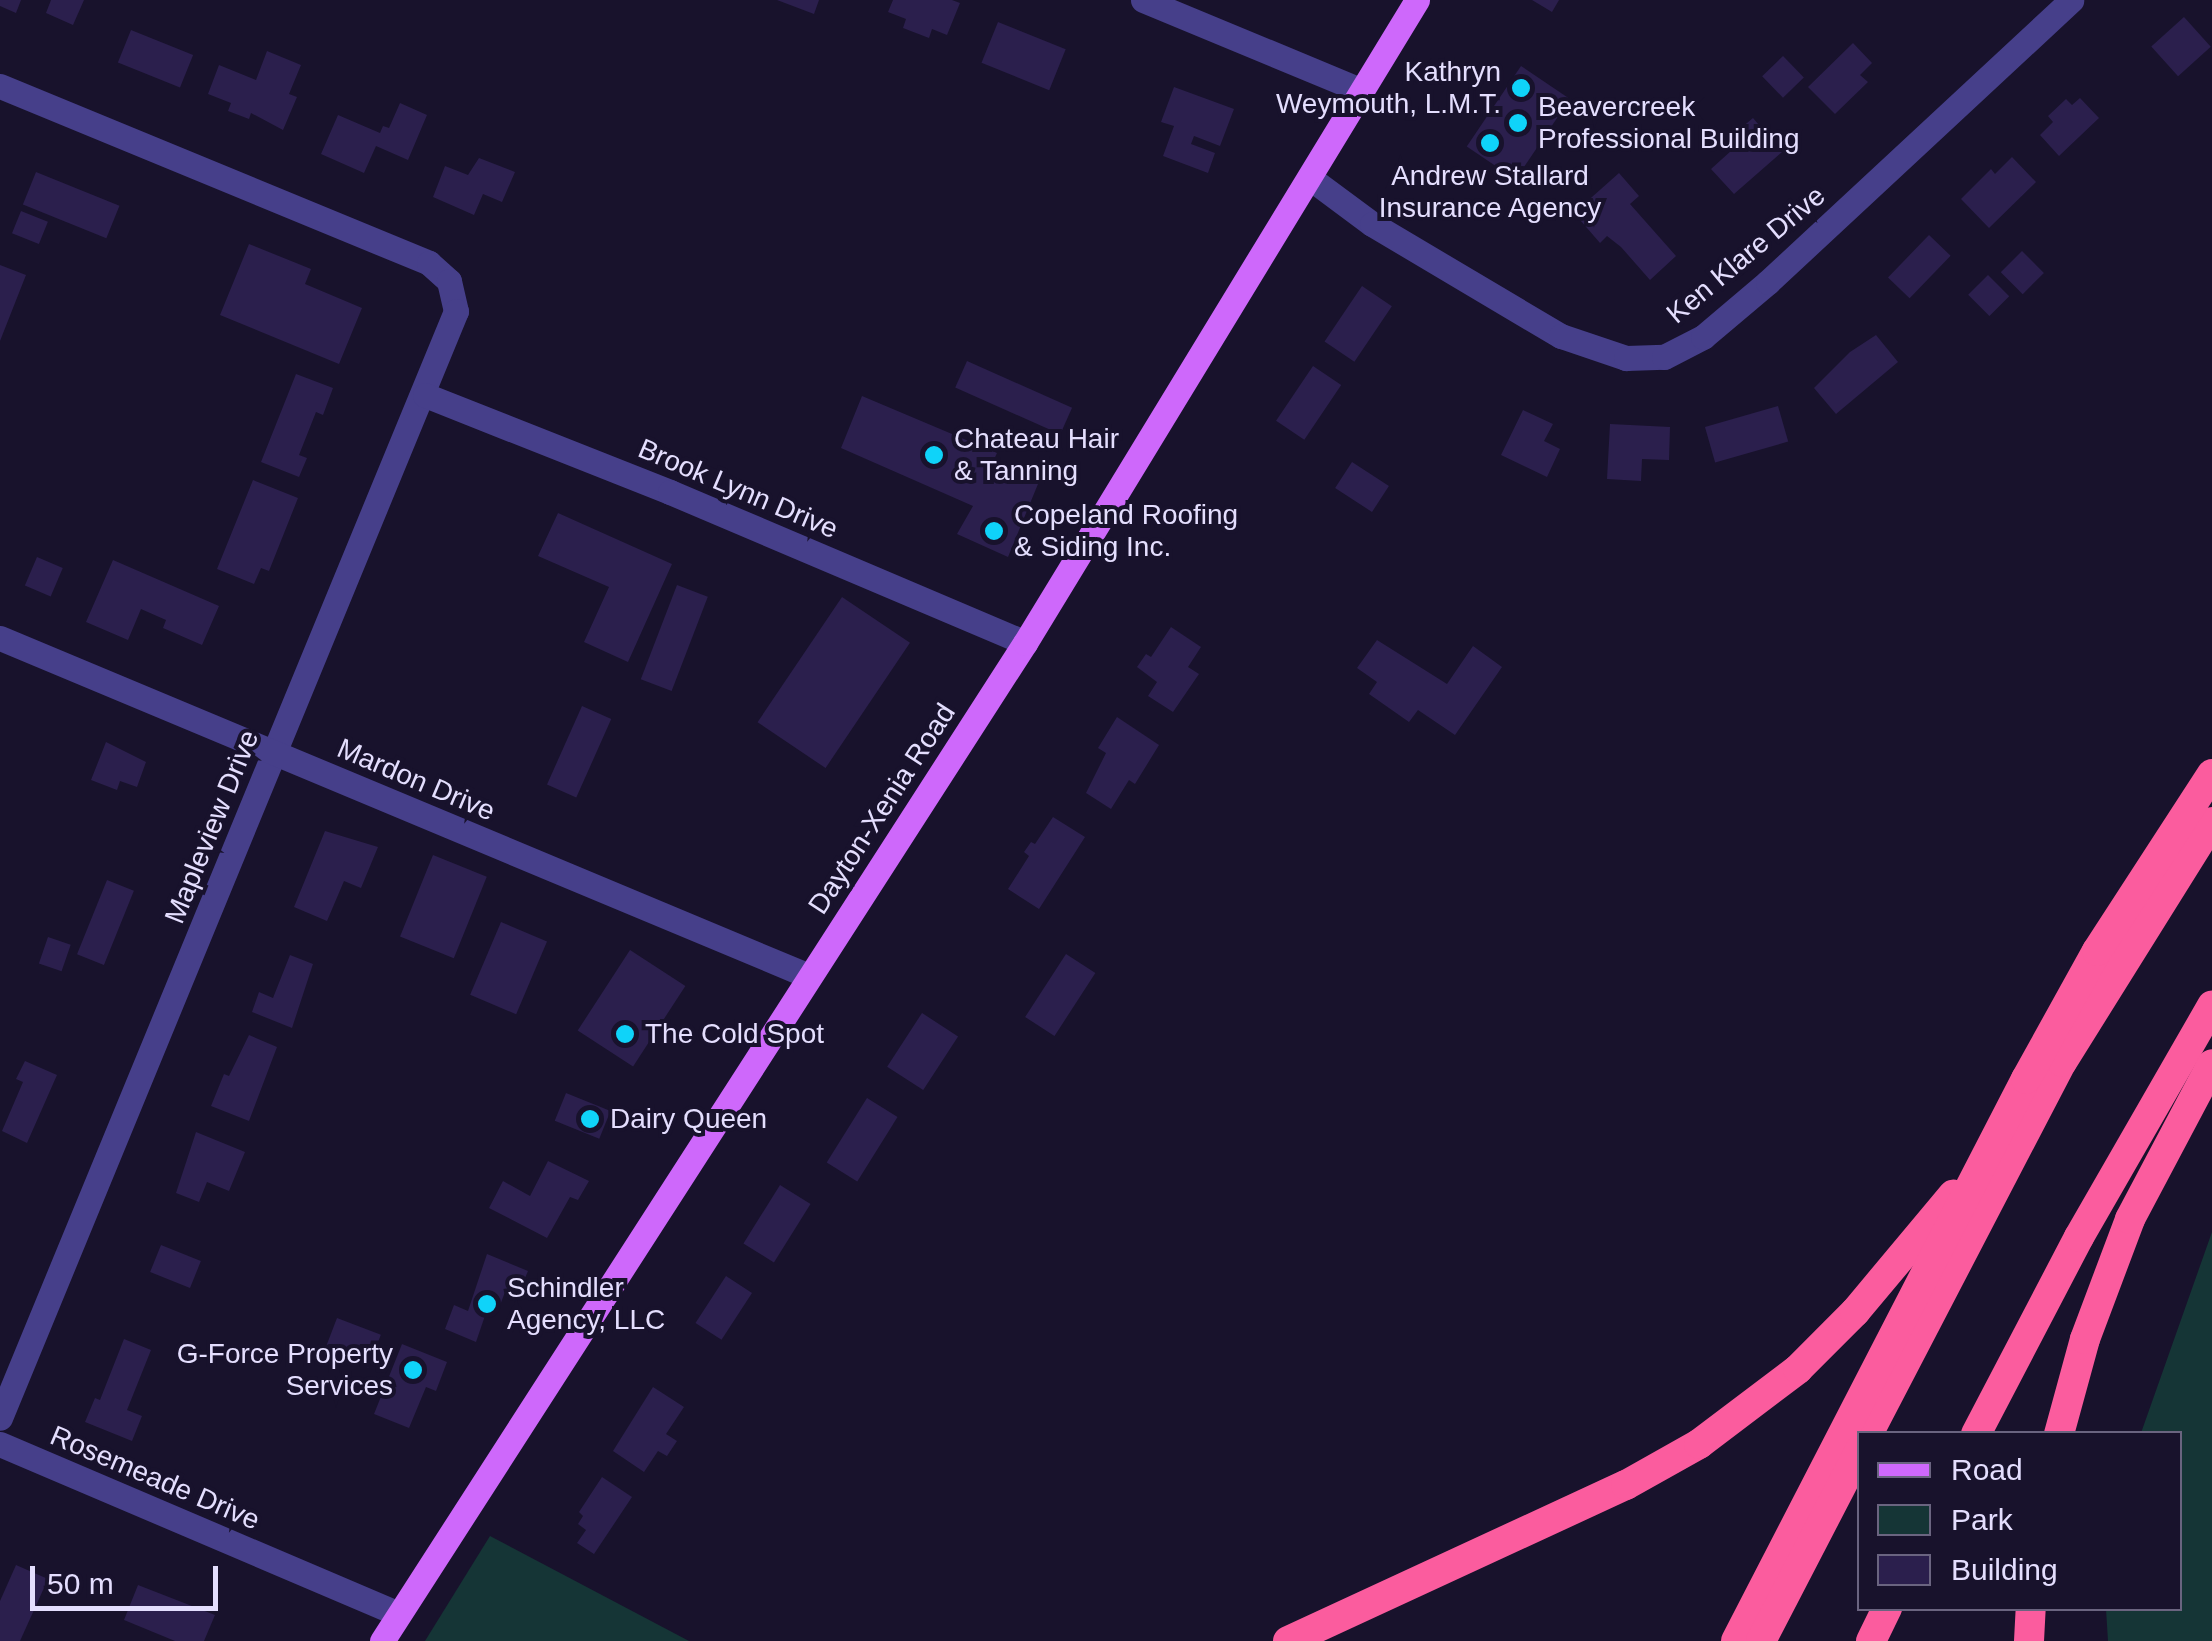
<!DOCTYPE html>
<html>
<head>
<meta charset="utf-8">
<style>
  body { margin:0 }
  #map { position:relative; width:2212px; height:1641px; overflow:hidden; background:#18122c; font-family:Arial,sans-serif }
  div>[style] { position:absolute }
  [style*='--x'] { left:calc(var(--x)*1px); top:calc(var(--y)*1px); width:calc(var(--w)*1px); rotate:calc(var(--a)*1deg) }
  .green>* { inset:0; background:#153536 }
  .building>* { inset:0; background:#2b1f4d; transform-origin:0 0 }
  .minor>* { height:25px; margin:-12.5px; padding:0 12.5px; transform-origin:12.5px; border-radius:12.5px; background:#463f8a }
  .major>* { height:25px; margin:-12.5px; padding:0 12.5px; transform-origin:12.5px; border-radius:12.5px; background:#ce68fb }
  .highway>* { height:30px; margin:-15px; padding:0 15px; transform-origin:15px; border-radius:15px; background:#fb5c9e }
  .dots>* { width:28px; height:28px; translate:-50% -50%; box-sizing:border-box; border:5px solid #18122c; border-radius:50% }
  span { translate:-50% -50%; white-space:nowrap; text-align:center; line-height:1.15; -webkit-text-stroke:8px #18122c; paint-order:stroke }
  .poi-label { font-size:28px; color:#e4defe }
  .right { translate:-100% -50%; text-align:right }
  .left { translate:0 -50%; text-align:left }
  .street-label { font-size:28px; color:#e4defe }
  .legend { position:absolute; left:1857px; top:1431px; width:325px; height:180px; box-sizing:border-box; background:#18122c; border:2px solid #6a6480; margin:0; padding:12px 18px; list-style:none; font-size:30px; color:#e4defe }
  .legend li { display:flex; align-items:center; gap:20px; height:50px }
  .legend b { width:50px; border:2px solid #6a6480 }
  .scale { position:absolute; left:30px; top:1566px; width:188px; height:45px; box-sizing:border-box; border:5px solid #e4defe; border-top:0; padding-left:12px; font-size:30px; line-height:35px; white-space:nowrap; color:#e4defe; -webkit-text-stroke:8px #18122c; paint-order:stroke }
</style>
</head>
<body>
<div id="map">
  <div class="green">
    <i style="clip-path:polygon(2212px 1232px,2212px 1641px,2108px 1641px,2106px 1609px,2180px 1608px,2180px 1434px,2141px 1433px)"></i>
    <i style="clip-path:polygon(490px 1536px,689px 1641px,425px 1641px)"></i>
  </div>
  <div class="building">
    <i style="clip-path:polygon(0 0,21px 0,16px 13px,0 6px)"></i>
    <i style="clip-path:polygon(51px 0,84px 0,73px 25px,46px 13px)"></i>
    <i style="clip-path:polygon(777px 0,819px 0,814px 14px)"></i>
    <i style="clip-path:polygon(893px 0,952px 0,960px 3px,947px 35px,932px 29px,929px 38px,903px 28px,906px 19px,888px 12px)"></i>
    <i style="clip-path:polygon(1532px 0,1559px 0,1552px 12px)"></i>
    <i style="left:2184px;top:17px;width:40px;height:44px;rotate:48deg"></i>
    <i style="left:998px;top:22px;width:73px;height:44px;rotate:22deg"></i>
    <i style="left:131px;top:30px;width:67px;height:35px;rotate:22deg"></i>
    <i style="clip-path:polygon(1853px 43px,1872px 63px,1860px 75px,1868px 82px,1835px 114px,1808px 87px)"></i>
    <i style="clip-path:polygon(267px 51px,301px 65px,289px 94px,297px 97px,283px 130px,251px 113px,249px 119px,228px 111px,231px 103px,208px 94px,219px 65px,256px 80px)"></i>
    <i style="left:1783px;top:56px;width:30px;height:29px;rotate:46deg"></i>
    <i style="left:1521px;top:66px;width:59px;height:97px;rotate:34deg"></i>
    <i style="clip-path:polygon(1174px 87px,1234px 109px,1220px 146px,1194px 136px,1191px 144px,1215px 153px,1208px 173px,1163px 156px,1174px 126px,1161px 122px)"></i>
    <i style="clip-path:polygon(2080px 98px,2099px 118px,2059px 156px,2040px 135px,2053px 122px,2048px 116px,2066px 99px,2072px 105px)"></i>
    <i style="clip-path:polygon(400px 103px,427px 115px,408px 160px,376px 146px,364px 173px,321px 154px,338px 115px,380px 133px,383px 126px,389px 128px)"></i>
    <i style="clip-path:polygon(1753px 118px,1782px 152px,1734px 194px,1711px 169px,1742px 141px,1735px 133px)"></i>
    <i style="clip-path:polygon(2012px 157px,2036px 182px,1989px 228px,1961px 199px,1991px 169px,1995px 174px)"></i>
    <i style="clip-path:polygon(479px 158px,515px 172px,502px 202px,483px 194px,474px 215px,433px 197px,445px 166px,468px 175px)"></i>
    <i style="left:36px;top:172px;width:90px;height:35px;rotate:22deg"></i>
    <i style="clip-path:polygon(1619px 173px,1639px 196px,1630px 204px,1676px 256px,1650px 280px,1621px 247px,1607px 236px,1600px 243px,1574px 213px)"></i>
    <i style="left:21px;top:211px;width:29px;height:24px;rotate:22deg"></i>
    <i style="left:1929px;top:235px;width:30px;height:59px;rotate:44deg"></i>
    <i style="clip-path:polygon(249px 244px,311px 269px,305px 284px,362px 308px,339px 364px,220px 315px)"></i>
    <i style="left:2022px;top:251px;width:31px;height:30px;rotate:45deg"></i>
    <i style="clip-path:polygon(0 265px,26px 275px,0 341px)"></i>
    <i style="left:1988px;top:275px;width:30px;height:28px;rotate:45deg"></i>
    <i style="left:1362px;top:286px;width:36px;height:67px;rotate:34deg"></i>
    <i style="clip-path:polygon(1876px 335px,1898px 362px,1836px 414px,1814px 388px,1850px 352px)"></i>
    <i style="left:967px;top:361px;width:115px;height:29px;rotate:24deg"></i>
    <i style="left:1313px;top:366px;width:34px;height:66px;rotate:34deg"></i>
    <i style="clip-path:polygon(296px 374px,333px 388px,323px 415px,316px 412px,299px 455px,307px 458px,299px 477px,261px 462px)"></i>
    <i style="clip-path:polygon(862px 396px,997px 453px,991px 466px,1038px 484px,1008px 557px,957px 534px,973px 506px,841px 448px)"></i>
    <i style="left:1778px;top:406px;width:37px;height:76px;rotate:74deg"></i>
    <i style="clip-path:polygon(1523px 410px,1553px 424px,1544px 441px,1560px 449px,1547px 477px,1501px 455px)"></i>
    <i style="clip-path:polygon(1610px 424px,1670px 427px,1669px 460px,1642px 459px,1641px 481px,1607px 479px)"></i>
    <i style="left:1352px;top:462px;width:44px;height:31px;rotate:33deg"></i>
    <i style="clip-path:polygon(253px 480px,298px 498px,269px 571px,261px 568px,254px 584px,217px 569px)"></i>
    <i style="clip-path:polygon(558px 513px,672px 564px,628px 662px,584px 642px,609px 587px,538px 556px)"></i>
    <i style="left:37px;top:557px;width:28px;height:31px;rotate:23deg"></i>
    <i style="clip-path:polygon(113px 560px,219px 606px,202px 645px,163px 628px,166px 620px,141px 609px,128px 640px,86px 622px)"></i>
    <i style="left:677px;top:585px;width:33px;height:101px;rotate:21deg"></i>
    <i style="left:842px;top:597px;width:82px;height:151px;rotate:34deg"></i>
    <i style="clip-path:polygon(1171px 627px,1201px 647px,1188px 667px,1199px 674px,1173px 712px,1148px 696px,1157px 682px,1137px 667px,1146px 654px,1151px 657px)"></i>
    <i style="clip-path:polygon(1377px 640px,1447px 684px,1473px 646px,1502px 667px,1455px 735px,1418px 710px,1409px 722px,1369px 694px,1377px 682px,1357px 668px)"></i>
    <i style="left:582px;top:706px;width:32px;height:86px;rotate:24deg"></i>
    <i style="clip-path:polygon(1117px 717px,1159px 745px,1135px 784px,1129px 780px,1111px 809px,1086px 793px,1106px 753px,1098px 748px)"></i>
    <i style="clip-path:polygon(106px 742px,146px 762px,137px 787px,120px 781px,117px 790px,91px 780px)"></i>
    <i style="clip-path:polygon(1053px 817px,1085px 837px,1039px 909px,1008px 889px,1029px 856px,1024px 852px,1031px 842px,1035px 844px)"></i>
    <i style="clip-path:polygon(325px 831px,378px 847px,361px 888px,344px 881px,327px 921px,294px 907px)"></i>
    <i style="left:433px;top:855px;width:58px;height:88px;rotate:22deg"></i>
    <i style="left:107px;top:880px;width:29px;height:80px;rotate:22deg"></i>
    <i style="left:501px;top:922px;width:50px;height:79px;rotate:23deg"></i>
    <i style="left:48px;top:937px;width:24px;height:28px;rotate:19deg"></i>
    <i style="left:630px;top:950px;width:66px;height:96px;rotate:33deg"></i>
    <i style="left:1066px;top:954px;width:35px;height:75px;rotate:33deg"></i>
    <i style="clip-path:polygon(290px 955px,313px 964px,292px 1028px,252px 1012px,259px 992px,273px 998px)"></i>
    <i style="left:922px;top:1013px;width:43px;height:64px;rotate:33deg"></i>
    <i style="clip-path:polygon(249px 1035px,277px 1047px,249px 1121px,211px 1106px,224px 1074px,229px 1076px)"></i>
    <i style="clip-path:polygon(25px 1061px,57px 1075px,27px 1143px,2px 1131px,23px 1082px,16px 1079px)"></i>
    <i style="left:566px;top:1093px;width:48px;height:30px;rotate:22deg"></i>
    <i style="left:867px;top:1098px;width:36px;height:76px;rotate:32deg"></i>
    <i style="clip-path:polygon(196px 1132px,245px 1152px,229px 1191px,207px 1182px,199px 1202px,176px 1193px)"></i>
    <i style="clip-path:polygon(548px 1161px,589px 1181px,578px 1200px,570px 1197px,547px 1238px,489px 1208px,503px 1181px,530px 1196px)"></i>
    <i style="left:780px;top:1185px;width:36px;height:69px;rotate:32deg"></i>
    <i style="left:161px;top:1245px;width:43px;height:29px;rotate:22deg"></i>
    <i style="clip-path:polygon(487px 1254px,528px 1271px,517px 1297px,505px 1292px,499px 1308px,489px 1304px,476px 1342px,445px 1329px,454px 1305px,468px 1311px)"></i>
    <i style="left:726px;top:1276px;width:31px;height:56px;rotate:33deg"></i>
    <i style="left:337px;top:1318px;width:47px;height:35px;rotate:21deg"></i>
    <i style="clip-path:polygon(124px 1339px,151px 1350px,127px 1410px,142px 1416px,132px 1441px,85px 1422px,95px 1398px,100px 1400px)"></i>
    <i style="clip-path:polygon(402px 1344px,447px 1362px,436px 1391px,426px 1387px,409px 1428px,374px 1414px)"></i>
    <i style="clip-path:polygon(653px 1387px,684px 1407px,666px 1434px,677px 1441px,667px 1456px,658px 1451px,644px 1472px,613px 1451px)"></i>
    <i style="clip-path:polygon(602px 1477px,632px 1497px,594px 1554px,577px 1543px,586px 1530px,578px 1524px,583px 1516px,579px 1512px)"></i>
    <i style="clip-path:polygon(16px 1565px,48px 1579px,20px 1641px,0 1641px,0 1601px)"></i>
    <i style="clip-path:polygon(138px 1585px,215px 1615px,204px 1641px,175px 1641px,124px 1620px)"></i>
  </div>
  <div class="minor">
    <i style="--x:1143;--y:0;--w:235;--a:22.5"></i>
    <i style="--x:0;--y:86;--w:464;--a:22.4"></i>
    <i style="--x:429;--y:263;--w:27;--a:42"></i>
    <i style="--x:449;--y:281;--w:31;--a:77"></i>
    <i style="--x:456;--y:311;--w:1197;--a:112.39"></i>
    <i style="--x:1310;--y:178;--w:77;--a:36.6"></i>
    <i style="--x:1372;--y:224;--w:220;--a:30.7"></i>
    <i style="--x:1561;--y:336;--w:69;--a:18.7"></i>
    <i style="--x:1626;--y:358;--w:38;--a:-2"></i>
    <i style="--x:1664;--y:357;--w:44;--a:-27.1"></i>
    <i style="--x:1703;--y:337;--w:85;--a:-40.2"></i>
    <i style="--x:1768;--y:282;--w:414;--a:-42.9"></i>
    <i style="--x:425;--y:395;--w:264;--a:21.6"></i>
    <i style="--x:670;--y:492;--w:386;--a:23"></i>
    <i style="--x:0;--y:638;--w:877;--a:22.68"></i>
    <i style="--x:0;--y:1444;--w:431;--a:23.1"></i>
  </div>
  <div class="major">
    <i style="--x:382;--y:1641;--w:1187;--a:-57.21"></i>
    <i style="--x:1025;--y:643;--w:753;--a:-58.63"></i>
  </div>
  <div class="highway">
    <i style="--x:1868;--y:1434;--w:420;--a:-62.5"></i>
    <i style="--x:2062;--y:1062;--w:283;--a:-58"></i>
    <i style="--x:1976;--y:1434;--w:222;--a:-62.4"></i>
    <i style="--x:2079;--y:1237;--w:267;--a:-60.1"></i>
    <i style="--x:2059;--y:1434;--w:98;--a:-74.7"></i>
    <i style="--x:2085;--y:1339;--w:128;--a:-69.4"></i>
    <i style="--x:2130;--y:1219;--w:175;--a:-62.1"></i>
    <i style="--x:1288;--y:1641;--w:372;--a:-24.8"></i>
    <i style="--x:1626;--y:1485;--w:84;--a:-29.3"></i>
    <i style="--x:1699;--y:1444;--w:124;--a:-37.1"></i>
    <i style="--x:1798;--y:1369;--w:81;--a:-45"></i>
    <i style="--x:1855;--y:1312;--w:153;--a:-50.1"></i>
    <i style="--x:1736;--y:1641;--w:632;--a:-62.71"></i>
    <i style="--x:2026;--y:1079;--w:146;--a:-61"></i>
    <i style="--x:2097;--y:951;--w:211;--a:-57"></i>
    <i style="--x:1761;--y:1641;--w:215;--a:-62.6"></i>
    <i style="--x:1871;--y:1641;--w:37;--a:-64"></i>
    <i style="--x:2029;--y:1641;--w:33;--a:-87"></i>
  </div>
  <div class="dots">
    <i style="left:1521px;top:88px;background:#0fd3f9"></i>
    <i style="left:1518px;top:123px;background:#0fd3f9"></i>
    <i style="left:1490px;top:143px;background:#0fd3f9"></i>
    <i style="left:934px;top:455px;background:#0fd3f9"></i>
    <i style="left:994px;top:531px;background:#0fd3f9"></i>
    <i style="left:625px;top:1034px;background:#0fd3f9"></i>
    <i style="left:590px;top:1119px;background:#0fd3f9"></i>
    <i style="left:487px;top:1304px;background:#0fd3f9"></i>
    <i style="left:413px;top:1370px;background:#0fd3f9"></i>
  </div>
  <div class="poi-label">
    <span class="right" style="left:1501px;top:88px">Kathryn<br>Weymouth, L.M.T.</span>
    <span class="left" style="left:1538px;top:123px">Beavercreek<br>Professional Building</span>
    <span style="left:1490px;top:192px">Andrew Stallard<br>Insurance Agency</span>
    <span class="left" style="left:954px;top:455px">Chateau Hair<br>&amp; Tanning</span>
    <span class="left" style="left:1014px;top:531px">Copeland Roofing<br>&amp; Siding Inc.</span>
    <span class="left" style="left:645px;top:1034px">The Cold Spot</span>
    <span class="left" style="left:610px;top:1119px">Dairy Queen</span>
    <span class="left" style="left:507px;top:1304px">Schindler<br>Agency, LLC</span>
    <span class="right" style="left:393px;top:1370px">G-Force Property<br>Services</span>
  </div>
  <div class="street-label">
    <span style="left:1746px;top:255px;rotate:-40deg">Ken Klare Drive</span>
    <span style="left:738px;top:489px;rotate:23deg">Brook Lynn Drive</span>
    <span style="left:416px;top:780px;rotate:23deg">Mardon Drive</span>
    <span style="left:882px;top:809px;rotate:-57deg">Dayton-Xenia Road</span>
    <span style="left:212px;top:827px;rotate:-68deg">Mapleview Drive</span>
    <span style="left:155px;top:1478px;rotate:23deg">Rosemeade Drive</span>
  </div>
  <ul class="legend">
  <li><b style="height:12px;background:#ce68fb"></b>Road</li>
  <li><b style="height:28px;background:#153536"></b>Park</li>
  <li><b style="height:28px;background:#2b1f4d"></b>Building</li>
  </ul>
  <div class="scale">50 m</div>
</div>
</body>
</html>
